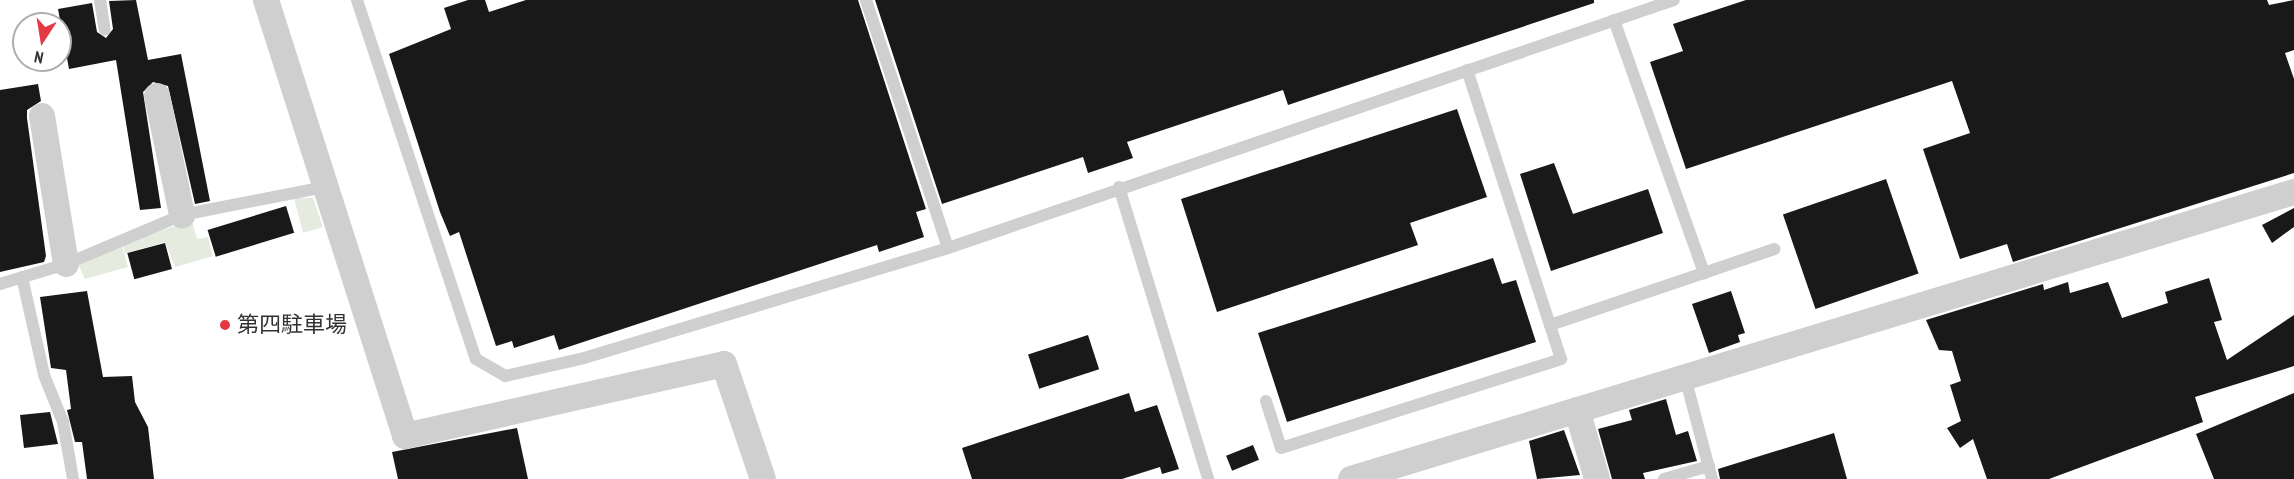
<!DOCTYPE html>
<html>
<head>
<meta charset="utf-8">
<style>
  body { margin:0 }
  #map { position:relative; width:2294px; height:479px; overflow:hidden; background:#fff; font-family:"PT Sans Narrow","Noto Sans JP",sans-serif }
  div>[style] { position:absolute }
  [style*='--x'] { left:calc(var(--x)*1px); top:calc(var(--y)*1px); width:calc(var(--w)*1px); rotate:calc(var(--a)*1deg) }
  .green>* { inset:0; background:#e5ebde }
  .building>* { inset:0; background:#191919; transform-origin:0 0 }
  .lane>* { height:12px; margin:-6px; padding:0 6px; transform-origin:6px; border-radius:6px; background:#cfcfcf }
  .street>* { height:26px; margin:-13px; padding:0 13px; transform-origin:13px; border-radius:13px; background:#cfcfcf }
  .dots>* { width:16px; height:16px; translate:-50% -50%; box-sizing:border-box; border:3px solid #fff; border-radius:50% }
  span { translate:-50% -50%; white-space:nowrap; text-align:center; line-height:1.15; -webkit-text-stroke:6px #fff; paint-order:stroke }
  .poi-label { font-size:22px; color:#323232 }
  .left { translate:0 -50%; text-align:left }
  .north { position:absolute; left:12px; top:12px; width:60px; height:60px; box-sizing:border-box; background:#fff; border:2px solid #adadad; border-radius:50%; rotate:192deg; font-size:16px; font-weight:700; line-height:24px; text-align:center; color:#323232 }
  .north::after { content:''; display:block; margin:auto; width:21px; height:27px; background:#e43945; clip-path:polygon(50% 0,100% 100%,50% 72%,0 100%) }
</style>
</head>
<body>
<div id="map">
  <div class="green">
    <i style="clip-path:polygon(294px 198px,313px 198px,323px 227px,303px 233px)"></i>
    <i style="clip-path:polygon(192px 221px,197px 239px,208px 237px,213px 256px,175px 267px,165px 242px,125px 253px,122px 242px)"></i>
    <i style="clip-path:polygon(121px 242px,128px 267px,85px 279px,78px 264px)"></i>
  </div>
  <div class="building">
    <i style="clip-path:polygon(136px 0,148px 60px,181px 54px,210px 201px,195px 204px,168px 86px,153px 82px,143px 92px,161px 208px,140px 210px,116px 60px,69px 69px,58px 9px,92px 3px,97px 32px,106px 38px,113px 29px,109px 1px)"></i>
    <i style="clip-path:polygon(468px 0,485px 0,489px 12px,526px 0,858px 0,926px 209px,916px 212px,924px 237px,879px 252px,877px 245px,559px 350px,554px 335px,514px 348px,512px 341px,496px 346px,459px 232px,450px 236px,440px 212px,389px 54px,451px 29px,444px 8px)"></i>
    <i style="clip-path:polygon(875px 0,1594px 0,1594px 3px,1288px 105px,1283px 90px,1127px 142px,1133px 158px,1088px 173px,1083px 157px,942px 204px)"></i>
    <i style="clip-path:polygon(1746px 0,2267px 0,2269px 5px,2294px 0,2294px 50px,2285px 53px,2294px 79px,2294px 173px,2013px 262px,2007px 244px,1960px 259px,1923px 149px,1970px 133px,1952px 81px,1686px 169px,1650px 62px,1683px 51px,1673px 24px)"></i>
    <i style="clip-path:polygon(38px 84px,41px 101px,27px 110px,27px 118px,46px 256px,44px 262px,0 272px,0 90px)"></i>
    <i style="clip-path:polygon(1457px 109px,1487px 197px,1410px 223px,1418px 245px,1217px 312px,1181px 199px)"></i>
    <i style="clip-path:polygon(1554px 163px,1573px 214px,1648px 189px,1663px 233px,1551px 271px,1520px 174px)"></i>
    <i style="left:1886px;top:179px;width:100px;height:109px;rotate:71deg"></i>
    <i style="left:286px;top:206px;width:28px;height:82px;rotate:73deg"></i>
    <i style="clip-path:polygon(2294px 208px,2294px 227px,2272px 243px,2262px 225px)"></i>
    <i style="left:165px;top:243px;width:27px;height:39px;rotate:75deg"></i>
    <i style="clip-path:polygon(1493px 258px,1502px 284px,1516px 280px,1536px 342px,1287px 422px,1258px 333px)"></i>
    <i style="clip-path:polygon(2209px 278px,2222px 320px,2214px 322px,2227px 360px,2294px 315px,2294px 366px,2195px 397px,2203px 422px,2049px 479px,1987px 479px,1973px 439px,1960px 448px,1947px 428px,1961px 421px,1950px 385px,1961px 381px,1952px 351px,1939px 350px,1926px 320px,2043px 284px,2044px 290px,2068px 282px,2070px 293px,2108px 282px,2122px 318px,2168px 303px,2165px 292px)"></i>
    <i style="clip-path:polygon(87px 291px,103px 377px,132px 376px,135px 402px,148px 427px,154px 479px,87px 479px,82px 442px,75px 442px,67px 410px,71px 409px,66px 370px,51px 368px,40px 297px)"></i>
    <i style="clip-path:polygon(1731px 291px,1745px 333px,1738px 335px,1740px 342px,1709px 353px,1692px 304px)"></i>
    <i style="left:1088px;top:335px;width:36px;height:63px;rotate:72deg"></i>
    <i style="clip-path:polygon(1129px 393px,1135px 412px,1157px 405px,1179px 469px,1162px 474px,1160px 467px,1122px 479px,972px 479px,962px 448px)"></i>
    <i style="clip-path:polygon(2294px 393px,2294px 479px,2214px 479px,2196px 434px)"></i>
    <i style="clip-path:polygon(1666px 399px,1676px 435px,1688px 431px,1697px 461px,1643px 473px,1645px 479px,1612px 479px,1598px 429px,1632px 420px,1629px 410px)"></i>
    <i style="clip-path:polygon(50px 412px,58px 444px,24px 448px,20px 415px)"></i>
    <i style="clip-path:polygon(517px 428px,528px 479px,398px 479px,392px 452px)"></i>
    <i style="clip-path:polygon(1564px 430px,1580px 475px,1537px 479px,1529px 441px)"></i>
    <i style="clip-path:polygon(1834px 433px,1847px 479px,1720px 479px,1718px 469px)"></i>
    <i style="left:1253px;top:445px;width:16px;height:29px;rotate:68deg"></i>
  </div>
  <div class="lane">
    <i style="--x:100;--y:0;--w:30;--a:81"></i>
    <i style="--x:357;--y:0;--w:378;--a:71.7"></i>
    <i style="--x:476;--y:359;--w:34;--a:30"></i>
    <i style="--x:505;--y:376;--w:81;--a:-12.8"></i>
    <i style="--x:584;--y:358;--w:380;--a:-16.8"></i>
    <i style="--x:948;--y:248;--w:767;--a:-18.86"></i>
    <i style="--x:866;--y:0;--w:261;--a:71.7"></i>
    <i style="--x:1614;--y:20;--w:269;--a:70.4"></i>
    <i style="--x:1119;--y:187;--w:305;--a:73"></i>
    <i style="--x:22;--y:277;--w:100;--a:77.3"></i>
    <i style="--x:44;--y:375;--w:51;--a:68"></i>
    <i style="--x:63;--y:422;--w:58;--a:80"></i>
    <i style="--x:0;--y:284;--w:69;--a:-16.9"></i>
    <i style="--x:66;--y:264;--w:126;--a:-22.9"></i>
    <i style="--x:182;--y:215;--w:146;--a:-11.1"></i>
    <i style="--x:1550;--y:325;--w:237;--a:-18.7"></i>
    <i style="--x:1685;--y:377;--w:106;--a:75.2"></i>
    <i style="--x:1266;--y:401;--w:49;--a:72.3"></i>
    <i style="--x:1281;--y:448;--w:294;--a:-17.6"></i>
    <i style="--x:1561;--y:359;--w:304;--a:-108"></i>
    <i style="--x:1664;--y:479;--w:47;--a:-16.1"></i>
  </div>
  <div class="street">
    <i style="--x:266;--y:0;--w:458;--a:72.3"></i>
    <i style="--x:405;--y:436;--w:327;--a:-12.7"></i>
    <i style="--x:724;--y:364;--w:121;--a:71.3"></i>
    <i style="--x:157;--y:96;--w:122;--a:78.1"></i>
    <i style="--x:42;--y:116;--w:150;--a:80.8"></i>
    <i style="--x:1577;--y:410;--w:72;--a:73.8"></i>
    <i style="--x:1351;--y:479;--w:986;--a:-16.93"></i>
  </div>
  <div class="dots">
    <i style="left:225px;top:325px;background:#e43945"></i>
  </div>
  <div class="poi-label">
    <span class="left" style="left:237px;top:325px">第四駐車場</span>
  </div>
  <div class="north">N</div>
</div>
</body>
</html>
